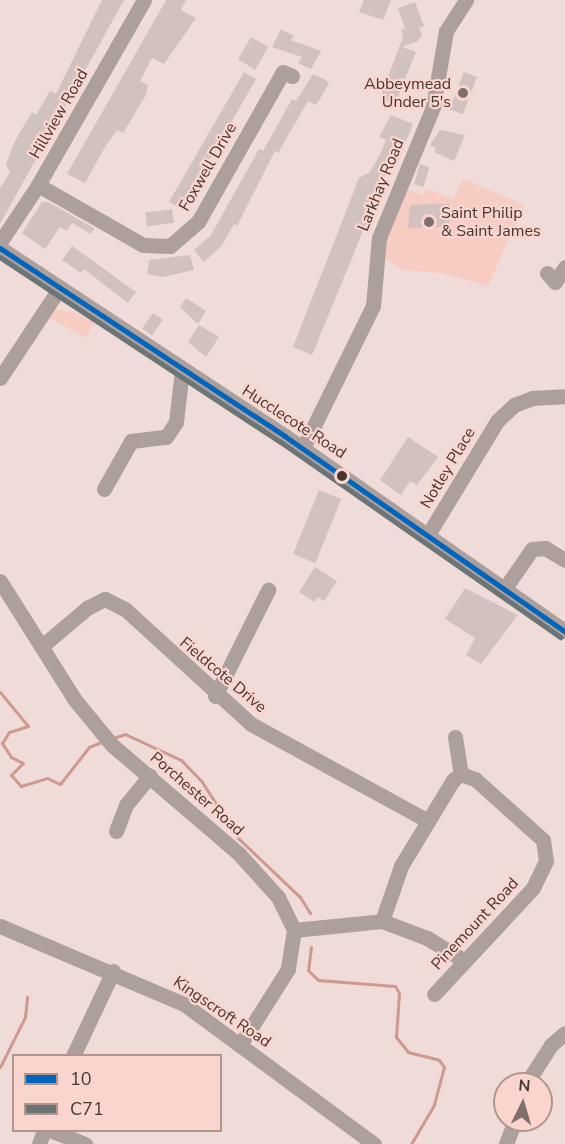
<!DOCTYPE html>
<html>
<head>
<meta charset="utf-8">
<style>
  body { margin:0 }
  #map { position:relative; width:565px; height:1144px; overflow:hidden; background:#efdbd7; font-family:"Nunito Sans",sans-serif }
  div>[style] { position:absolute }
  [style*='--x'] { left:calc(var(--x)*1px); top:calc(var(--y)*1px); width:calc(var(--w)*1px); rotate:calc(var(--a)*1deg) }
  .green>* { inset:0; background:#f6ccc3 }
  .stream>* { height:3px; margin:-1.5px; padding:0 1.5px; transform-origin:1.5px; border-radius:1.5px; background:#cf998f }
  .building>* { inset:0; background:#d1c2bf; transform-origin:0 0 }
  .minor>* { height:15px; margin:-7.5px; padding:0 7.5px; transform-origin:7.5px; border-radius:7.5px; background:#ac9f9c }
  .bus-1>* { height:4.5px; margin:-2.25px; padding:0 2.25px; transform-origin:2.25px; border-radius:2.25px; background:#0065bd }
  .bus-2>* { height:4.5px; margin:-2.25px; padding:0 2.25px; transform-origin:2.25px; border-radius:2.25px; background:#6c7476 }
  .dots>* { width:16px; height:16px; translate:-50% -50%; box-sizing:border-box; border:3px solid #f9d5cd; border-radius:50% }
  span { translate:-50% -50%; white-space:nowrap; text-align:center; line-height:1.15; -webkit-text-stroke:4.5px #f9d5cd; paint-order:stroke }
  .poi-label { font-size:16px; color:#453734 }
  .right { translate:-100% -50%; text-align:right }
  .left { translate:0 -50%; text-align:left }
  .street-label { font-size:16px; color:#453734 }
  .legend { position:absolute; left:12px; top:1054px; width:210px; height:78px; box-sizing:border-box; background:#f9d5cd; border:2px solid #b19690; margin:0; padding:8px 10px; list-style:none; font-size:18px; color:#453734 }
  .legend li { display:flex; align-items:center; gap:12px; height:30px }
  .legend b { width:30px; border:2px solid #b19690 }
  .north { position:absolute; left:493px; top:1072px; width:60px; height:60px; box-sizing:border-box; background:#f9d5cd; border:2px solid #b19690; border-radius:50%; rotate:5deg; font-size:16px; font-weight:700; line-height:24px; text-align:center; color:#453734 }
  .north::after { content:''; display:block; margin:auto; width:21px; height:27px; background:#80706d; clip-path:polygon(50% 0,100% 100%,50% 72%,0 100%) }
</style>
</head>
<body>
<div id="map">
  <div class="green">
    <i style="clip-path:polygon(463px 179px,524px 205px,488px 286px,441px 273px,402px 270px,383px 257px,381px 249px,404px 188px,423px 195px,427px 189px,453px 199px)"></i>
    <i style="clip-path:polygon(55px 310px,73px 311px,94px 323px,85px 338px,49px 317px)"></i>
  </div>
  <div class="stream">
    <i style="--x:0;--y:692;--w:44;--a:50.5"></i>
    <i style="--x:28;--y:726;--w:20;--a:162"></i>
    <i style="--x:9;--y:732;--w:13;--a:122"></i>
    <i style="--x:2;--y:743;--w:17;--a:57"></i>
    <i style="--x:11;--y:757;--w:13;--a:27"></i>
    <i style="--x:23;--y:763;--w:17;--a:135"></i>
    <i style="--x:11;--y:775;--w:15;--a:48"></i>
    <i style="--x:21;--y:786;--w:27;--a:-17"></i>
    <i style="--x:47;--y:778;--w:14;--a:25"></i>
    <i style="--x:60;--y:784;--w:47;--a:-51.9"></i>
    <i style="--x:89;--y:747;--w:16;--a:-22"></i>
    <i style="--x:113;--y:738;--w:13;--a:-18"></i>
    <i style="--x:125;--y:734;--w:62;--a:24.9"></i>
    <i style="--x:181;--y:760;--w:30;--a:46"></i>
    <i style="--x:202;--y:782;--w:67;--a:57.3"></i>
    <i style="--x:238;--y:838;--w:86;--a:43.6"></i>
    <i style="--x:300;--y:897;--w:19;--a:58"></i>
    <i style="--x:311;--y:947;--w:23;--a:97"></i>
    <i style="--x:308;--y:970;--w:14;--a:45"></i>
    <i style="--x:318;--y:980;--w:77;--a:4.5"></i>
    <i style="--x:395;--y:986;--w:8;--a:60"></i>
    <i style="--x:399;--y:993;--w:44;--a:93.9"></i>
    <i style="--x:396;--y:1037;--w:19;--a:51"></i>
    <i style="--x:408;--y:1052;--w:32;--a:14"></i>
    <i style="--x:439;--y:1060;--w:9;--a:54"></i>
    <i style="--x:444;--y:1067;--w:39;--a:105"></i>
    <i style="--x:434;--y:1105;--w:45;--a:120.5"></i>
    <i style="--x:0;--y:1067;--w:56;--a:-63.4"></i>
    <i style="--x:25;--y:1017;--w:20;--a:-84"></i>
  </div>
  <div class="building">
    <i style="clip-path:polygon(102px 0,124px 0,0 224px,0 188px,10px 173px,6px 164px,15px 141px,32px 112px,36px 115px,50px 91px,56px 94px)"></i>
    <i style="clip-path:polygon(166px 0,186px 0,181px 10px,196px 18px,164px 64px,152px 58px,140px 81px,148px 85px,146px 95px,123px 133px,117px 130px,105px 147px,85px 183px,67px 174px)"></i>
    <i style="clip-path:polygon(364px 0,391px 0,383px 20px,359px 12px)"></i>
    <i style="clip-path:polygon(415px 2px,424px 26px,419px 28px,422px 35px,418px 41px,402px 47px,416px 52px,395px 104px,380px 98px,403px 37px,401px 30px,405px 29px,398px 8px)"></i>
    <i style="clip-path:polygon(281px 29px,294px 36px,291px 40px,321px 51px,311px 69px,298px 63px,302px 57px,272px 47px)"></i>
    <i style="left:251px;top:37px;width:20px;height:26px;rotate:30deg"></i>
    <i style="left:244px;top:72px;width:14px;height:150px;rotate:30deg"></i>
    <i style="left:464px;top:72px;width:14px;height:40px;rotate:21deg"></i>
    <i style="clip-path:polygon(313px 74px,329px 82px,323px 94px,316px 105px,308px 101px,278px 153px,275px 151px,237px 226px,234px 224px,222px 245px,204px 262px,194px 250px,211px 235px,259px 149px,263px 151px,292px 99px,296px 101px)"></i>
    <i style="clip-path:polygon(391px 115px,413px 124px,398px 161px,386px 175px,312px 355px,293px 347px,359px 178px,370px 172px,379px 156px,386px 140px,379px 137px)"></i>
    <i style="clip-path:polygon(440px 130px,465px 135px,454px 161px,434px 152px,436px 148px,430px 145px)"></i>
    <i style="left:420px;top:164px;width:10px;height:21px;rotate:17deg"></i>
    <i style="clip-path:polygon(42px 202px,48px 202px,94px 228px,91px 234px,72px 223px,67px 231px,60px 227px,45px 249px,22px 233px)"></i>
    <i style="clip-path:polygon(440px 204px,450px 204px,449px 227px,408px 228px,410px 205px)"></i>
    <i style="left:172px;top:209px;width:14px;height:27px;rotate:82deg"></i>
    <i style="clip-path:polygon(72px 246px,136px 292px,128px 303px,84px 269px,81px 273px,62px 260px)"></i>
    <i style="clip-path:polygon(190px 255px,194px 270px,163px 277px,147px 274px,149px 260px)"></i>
    <i style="clip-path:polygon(186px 298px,206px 311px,198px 324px,180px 307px)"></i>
    <i style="left:153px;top:313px;width:12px;height:19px;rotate:35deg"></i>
    <i style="clip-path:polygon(199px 325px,219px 337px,206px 357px,188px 342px)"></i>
    <i style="clip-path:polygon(408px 437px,438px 457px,417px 485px,410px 481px,401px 495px,380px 480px)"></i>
    <i style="left:319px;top:490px;width:24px;height:69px;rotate:22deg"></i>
    <i style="clip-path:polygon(315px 567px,337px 581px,324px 601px,318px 597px,315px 602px,299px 592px)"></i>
    <i style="clip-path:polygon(465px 588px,518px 615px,481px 664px,466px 655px,475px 638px,445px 619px)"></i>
  </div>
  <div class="minor">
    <i style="--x:38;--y:185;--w:121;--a:29.7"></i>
    <i style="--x:143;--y:245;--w:27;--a:2"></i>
    <i style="--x:170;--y:246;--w:37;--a:-41"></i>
    <i style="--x:198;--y:222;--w:172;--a:-60.5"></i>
    <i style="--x:283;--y:72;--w:10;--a:24"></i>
    <i style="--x:0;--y:242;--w:69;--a:-56.3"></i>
    <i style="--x:38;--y:185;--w:213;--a:-60.2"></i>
    <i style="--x:0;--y:248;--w:341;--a:33.4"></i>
    <i style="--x:285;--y:436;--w:341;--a:34.9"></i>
    <i style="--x:547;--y:273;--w:12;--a:48"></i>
    <i style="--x:555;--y:282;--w:18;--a:-56"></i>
    <i style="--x:0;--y:378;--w:107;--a:-56.5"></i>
    <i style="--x:303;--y:448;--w:158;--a:-63.8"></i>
    <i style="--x:373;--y:306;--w:68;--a:-85"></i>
    <i style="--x:379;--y:238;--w:142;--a:-67.6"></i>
    <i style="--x:433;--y:107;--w:77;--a:-80.3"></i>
    <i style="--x:446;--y:31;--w:37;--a:-57"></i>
    <i style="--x:104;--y:489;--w:55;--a:-60.6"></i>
    <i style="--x:131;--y:441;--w:35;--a:-7"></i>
    <i style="--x:166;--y:437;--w:18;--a:-56"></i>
    <i style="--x:176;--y:422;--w:52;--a:-83.4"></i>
    <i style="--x:429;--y:533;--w:131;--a:-58.7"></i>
    <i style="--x:497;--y:421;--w:23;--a:-43"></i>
    <i style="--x:514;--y:405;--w:19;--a:-21"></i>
    <i style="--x:532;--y:398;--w:33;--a:-3"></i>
    <i style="--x:0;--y:581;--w:141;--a:57.8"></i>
    <i style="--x:75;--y:700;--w:58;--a:50.6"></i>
    <i style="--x:112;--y:745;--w:167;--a:40.6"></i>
    <i style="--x:239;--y:854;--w:58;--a:47.8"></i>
    <i style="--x:278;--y:897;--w:37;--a:64"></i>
    <i style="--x:294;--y:930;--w:39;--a:99"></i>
    <i style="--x:288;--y:969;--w:90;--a:122.3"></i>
    <i style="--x:505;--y:588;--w:47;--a:-55.3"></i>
    <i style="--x:532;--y:549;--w:13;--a:-4"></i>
    <i style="--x:545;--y:548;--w:23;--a:31"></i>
    <i style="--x:42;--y:646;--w:59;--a:-40.2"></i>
    <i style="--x:87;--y:608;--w:20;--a:-27"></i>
    <i style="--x:105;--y:599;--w:22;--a:27"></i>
    <i style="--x:125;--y:609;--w:171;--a:42.4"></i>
    <i style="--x:251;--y:724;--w:202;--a:28.7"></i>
    <i style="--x:215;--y:696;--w:119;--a:-63.4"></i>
    <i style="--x:455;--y:737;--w:37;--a:81"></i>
    <i style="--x:116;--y:831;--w:28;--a:-69"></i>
    <i style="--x:126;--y:805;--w:38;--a:-51"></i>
    <i style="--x:382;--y:921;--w:58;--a:-70.9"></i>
    <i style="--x:401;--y:866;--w:100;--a:-58.8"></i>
    <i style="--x:453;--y:780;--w:10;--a:-37"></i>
    <i style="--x:461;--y:774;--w:15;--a:20"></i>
    <i style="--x:475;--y:779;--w:91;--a:41.9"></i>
    <i style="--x:543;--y:840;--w:21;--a:82"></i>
    <i style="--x:546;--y:861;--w:30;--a:116"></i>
    <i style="--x:533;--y:888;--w:145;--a:133"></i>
    <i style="--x:0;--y:926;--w:200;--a:23"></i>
    <i style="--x:184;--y:1004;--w:236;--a:36.4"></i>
    <i style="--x:294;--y:930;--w:88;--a:-5.8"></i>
    <i style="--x:382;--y:921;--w:48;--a:20.7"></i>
    <i style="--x:427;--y:938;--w:44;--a:31.2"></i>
    <i style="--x:73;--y:1056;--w:94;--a:-64.8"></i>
    <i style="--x:526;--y:1084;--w:46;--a:-57.3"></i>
    <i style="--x:551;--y:1045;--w:18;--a:-41"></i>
    <i style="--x:50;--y:1130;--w:38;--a:22"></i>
    <i style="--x:39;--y:1144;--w:15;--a:-70"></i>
    <i style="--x:506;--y:1144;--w:26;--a:-69"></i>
  </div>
  <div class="bus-1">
    <i style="--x:0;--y:248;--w:341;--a:33.4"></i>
    <i style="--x:285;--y:436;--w:341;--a:34.9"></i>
  </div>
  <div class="bus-2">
    <i style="--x:0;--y:257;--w:336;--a:33.4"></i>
    <i style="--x:281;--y:442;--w:341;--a:34.9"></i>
  </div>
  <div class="dots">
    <i style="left:463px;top:93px;background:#80706d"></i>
    <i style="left:429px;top:222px;background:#80706d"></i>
    <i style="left:342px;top:476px;background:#453734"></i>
  </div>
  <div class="poi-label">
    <span class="right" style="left:451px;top:93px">Abbeymead<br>Under 5's</span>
    <span class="left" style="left:441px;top:222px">Saint Philip<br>&amp; Saint James</span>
  </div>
  <div class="street-label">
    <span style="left:59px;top:114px;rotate:-60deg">Hillview Road</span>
    <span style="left:208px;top:167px;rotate:-60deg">Foxwell Drive</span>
    <span style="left:381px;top:185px;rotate:-68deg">Larkhay Road</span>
    <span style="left:294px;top:422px;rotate:33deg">Hucclecote Road</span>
    <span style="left:448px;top:468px;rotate:-59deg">Notley Place</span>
    <span style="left:223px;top:675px;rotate:40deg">Fieldcote Drive</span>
    <span style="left:197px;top:794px;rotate:41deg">Porchester Road</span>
    <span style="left:475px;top:924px;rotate:-47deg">Pinemount Road</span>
    <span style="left:222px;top:1012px;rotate:34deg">Kingscroft Road</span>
  </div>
  <ul class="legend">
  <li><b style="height:8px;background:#0065bd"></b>10</li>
  <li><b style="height:8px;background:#6c7476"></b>C71</li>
  </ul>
  <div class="north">N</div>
</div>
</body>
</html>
